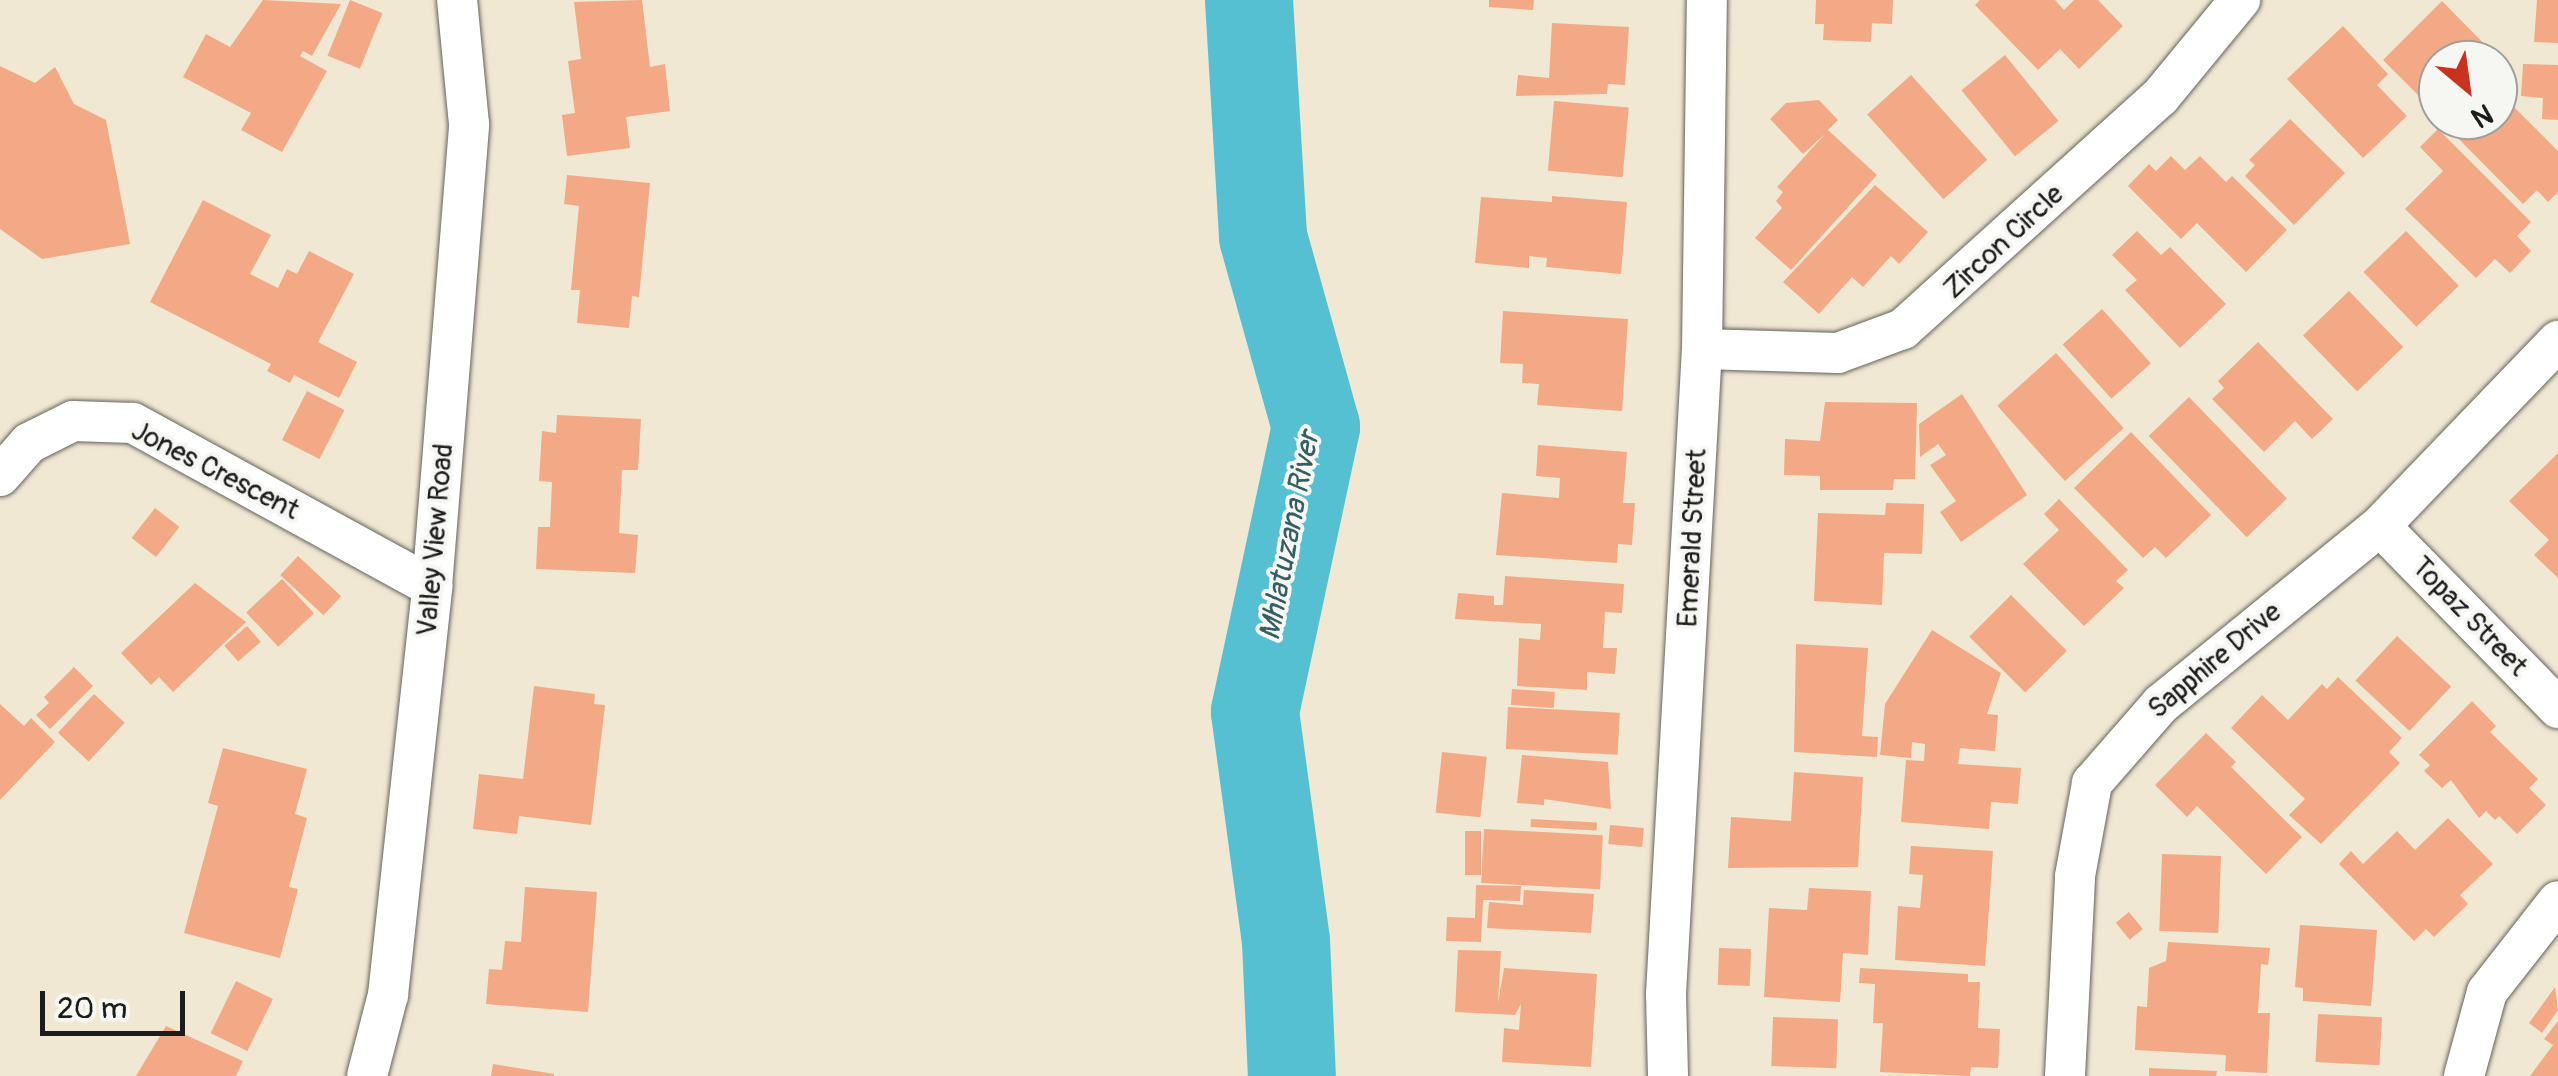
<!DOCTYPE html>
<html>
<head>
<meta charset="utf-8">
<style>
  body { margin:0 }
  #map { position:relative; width:2558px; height:1076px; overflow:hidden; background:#f0e8d3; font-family:Pangolin,sans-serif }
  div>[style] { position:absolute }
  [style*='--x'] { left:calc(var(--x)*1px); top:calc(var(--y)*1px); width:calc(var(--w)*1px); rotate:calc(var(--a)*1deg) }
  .river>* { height:88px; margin:-44px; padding:0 44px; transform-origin:44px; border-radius:44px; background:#55c0d1 }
  .building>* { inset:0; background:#f3a985; transform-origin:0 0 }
  .roads { filter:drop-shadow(0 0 2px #66635c) drop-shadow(0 0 2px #66635c) }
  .minor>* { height:40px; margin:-20px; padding:0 20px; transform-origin:20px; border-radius:20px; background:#fff }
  span { translate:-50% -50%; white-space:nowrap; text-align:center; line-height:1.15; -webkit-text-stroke:8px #f6f6f2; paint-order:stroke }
  .street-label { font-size:28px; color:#1c1c1c }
  .water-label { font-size:30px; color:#335e64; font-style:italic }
  .north { position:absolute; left:2418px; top:40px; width:100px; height:100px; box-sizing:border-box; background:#f6f6f2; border:2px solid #9f9f9c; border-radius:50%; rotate:151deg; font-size:28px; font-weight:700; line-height:40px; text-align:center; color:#1c1c1c }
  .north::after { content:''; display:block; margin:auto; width:35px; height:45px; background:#c8321e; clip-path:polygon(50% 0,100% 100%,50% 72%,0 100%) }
  .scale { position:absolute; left:40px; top:991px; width:145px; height:45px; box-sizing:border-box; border:5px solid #1c1c1c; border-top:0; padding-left:12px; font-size:30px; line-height:35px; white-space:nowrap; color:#1c1c1c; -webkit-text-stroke:8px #f6f6f2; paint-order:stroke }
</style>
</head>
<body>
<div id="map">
  <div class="river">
    <i style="--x:1249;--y:0;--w:237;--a:86.6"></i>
    <i style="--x:1263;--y:237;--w:197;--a:74.4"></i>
    <i style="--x:1316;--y:427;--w:291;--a:102.1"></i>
    <i style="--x:1255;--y:712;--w:231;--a:82.3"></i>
    <i style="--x:1286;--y:941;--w:135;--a:87.5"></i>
  </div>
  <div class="building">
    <i style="clip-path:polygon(263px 0,341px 4px,312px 56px,303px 51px,300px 56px,327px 71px,282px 152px,241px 130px,251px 113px,183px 77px,206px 34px,230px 47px)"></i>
    <i style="left:350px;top:0;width:35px;height:60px;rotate:22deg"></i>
    <i style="clip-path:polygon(642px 0,650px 67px,665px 64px,670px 111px,626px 117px,630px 148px,567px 156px,562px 115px,575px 113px,568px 61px,581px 59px,574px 2px)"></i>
    <i style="clip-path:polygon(1489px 0,1534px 0,1533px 10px,1489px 7px)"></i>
    <i style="clip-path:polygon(1816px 0,1893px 0,1892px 24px,1872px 23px,1871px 42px,1823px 40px,1824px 24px,1815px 24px)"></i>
    <i style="clip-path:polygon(1980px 0,2055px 0,2064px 10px,2074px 0,2098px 0,2123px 26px,2079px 69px,2060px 49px,2038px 70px,1975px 5px)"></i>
    <i style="clip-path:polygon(2537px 0,2558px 0,2558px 43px,2534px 42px)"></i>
    <i style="clip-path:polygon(2442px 1px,2496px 56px,2438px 60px,2438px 115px,2383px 60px)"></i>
    <i style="clip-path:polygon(1552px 23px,1629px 27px,1625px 85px,1608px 84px,1607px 94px,1516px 96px,1518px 75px,1549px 78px)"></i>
    <i style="clip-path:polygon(2343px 26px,2388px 74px,2377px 85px,2407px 116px,2363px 158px,2287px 79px)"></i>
    <i style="left:2005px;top:55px;width:85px;height:56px;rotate:51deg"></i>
    <i style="clip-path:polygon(2523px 64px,2558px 65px,2558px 120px,2542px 119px,2543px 98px,2521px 96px)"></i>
    <i style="clip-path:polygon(0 66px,35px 83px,55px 67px,74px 104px,106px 120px,130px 244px,42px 259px,0 229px)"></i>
    <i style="left:1911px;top:75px;width:114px;height:59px;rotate:48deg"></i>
    <i style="clip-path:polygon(2498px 91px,2558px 151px,2558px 192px,2548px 202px,2537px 190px,2523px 204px,2446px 126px,2453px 120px,2498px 120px)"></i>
    <i style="clip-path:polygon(1819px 100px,1838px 120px,1828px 130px,1877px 175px,1791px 270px,1755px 238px,1782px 208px,1776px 201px,1783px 192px,1777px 187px,1825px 134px,1803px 154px,1770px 119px,1786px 103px)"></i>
    <i style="left:1554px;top:101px;width:75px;height:70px;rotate:5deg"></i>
    <i style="clip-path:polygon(2290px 119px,2345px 173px,2294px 225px,2245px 176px,2255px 165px,2249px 160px)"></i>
    <i style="clip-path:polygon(2438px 129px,2531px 222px,2517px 236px,2531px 251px,2510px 273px,2495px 259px,2476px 278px,2405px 209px,2443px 171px,2420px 147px)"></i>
    <i style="clip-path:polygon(2171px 156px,2185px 170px,2200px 156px,2226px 182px,2232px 176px,2287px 230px,2246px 272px,2197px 223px,2181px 239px,2128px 186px,2149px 164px,2156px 171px)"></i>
    <i style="clip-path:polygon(567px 175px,650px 183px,639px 297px,632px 296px,629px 328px,577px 323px,580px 290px,571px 290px,579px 206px,564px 204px)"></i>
    <i style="clip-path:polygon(1875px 185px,1928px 232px,1899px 264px,1891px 256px,1863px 287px,1852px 277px,1819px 314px,1783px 282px)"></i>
    <i style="clip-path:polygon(1552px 196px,1627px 202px,1621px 274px,1546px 267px,1547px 258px,1529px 256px,1529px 268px,1475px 263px,1481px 197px,1552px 202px)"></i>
    <i style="clip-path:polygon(203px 200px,271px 235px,250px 274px,278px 288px,287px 269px,297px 274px,309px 251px,354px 274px,318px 342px,357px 362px,339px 398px,294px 375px,290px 383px,267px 371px,271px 364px,150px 302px)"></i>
    <i style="clip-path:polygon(2137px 231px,2161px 255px,2170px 247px,2226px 304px,2180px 348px,2125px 290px,2137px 280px,2112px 255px)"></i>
    <i style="left:2406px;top:231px;width:76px;height:59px;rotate:46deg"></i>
    <i style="left:2349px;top:291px;width:78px;height:64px;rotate:46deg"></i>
    <i style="left:2102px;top:309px;width:73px;height:53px;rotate:48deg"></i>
    <i style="clip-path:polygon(1503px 311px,1628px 319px,1622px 411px,1537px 405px,1539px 384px,1522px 383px,1523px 364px,1500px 363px)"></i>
    <i style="clip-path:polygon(2258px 342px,2333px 419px,2312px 439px,2295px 421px,2264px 452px,2212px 399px,2224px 388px,2218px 381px)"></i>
    <i style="left:2056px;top:353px;width:101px;height:79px;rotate:48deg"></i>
    <i style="left:307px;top:391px;width:42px;height:55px;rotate:27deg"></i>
    <i style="clip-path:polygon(1962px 394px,2027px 495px,1961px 542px,1940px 512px,1956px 501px,1930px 465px,1946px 455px,1938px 444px,1920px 457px,1919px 424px)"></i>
    <i style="left:2189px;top:397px;width:141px;height:56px;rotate:46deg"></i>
    <i style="clip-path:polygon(1825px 402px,1917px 403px,1915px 479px,1894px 479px,1893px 490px,1820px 490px,1820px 476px,1784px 475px,1785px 439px,1820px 441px)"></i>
    <i style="clip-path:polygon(557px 415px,641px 419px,638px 470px,622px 470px,619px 533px,638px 535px,635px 573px,536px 569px,538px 527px,550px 527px,552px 482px,539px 481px,542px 431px,556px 433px)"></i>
    <i style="clip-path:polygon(2131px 432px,2211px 515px,2166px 558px,2155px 547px,2143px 558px,2074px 488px)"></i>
    <i style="clip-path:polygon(1538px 445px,1627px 452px,1623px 503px,1635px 503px,1632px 545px,1618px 544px,1617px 563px,1496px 555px,1502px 493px,1559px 498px,1560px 478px,1536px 476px)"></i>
    <i style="clip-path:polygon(2558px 453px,2558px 578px,2534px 555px,2549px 540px,2509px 501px)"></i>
    <i style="clip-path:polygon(2059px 499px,2128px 570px,2116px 581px,2124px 588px,2084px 626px,2023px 564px,2059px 530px,2044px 514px)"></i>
    <i style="clip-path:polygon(1886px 503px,1924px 504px,1922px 554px,1884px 553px,1882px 605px,1814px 601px,1818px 513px,1885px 515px)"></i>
    <i style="left:155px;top:508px;width:31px;height:38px;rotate:38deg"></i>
    <i style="left:298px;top:556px;width:59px;height:26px;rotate:43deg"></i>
    <i style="clip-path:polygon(1505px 576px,1624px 584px,1622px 613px,1605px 612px,1603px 648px,1617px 648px,1615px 674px,1587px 672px,1587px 690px,1517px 686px,1519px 638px,1540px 640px,1541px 624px,1455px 619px,1458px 593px,1494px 596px,1494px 605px,1503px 605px)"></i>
    <i style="left:282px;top:579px;width:47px;height:49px;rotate:47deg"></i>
    <i style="clip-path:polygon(195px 583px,246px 622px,173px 692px,159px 677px,151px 685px,121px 653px)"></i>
    <i style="left:2011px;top:595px;width:79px;height:59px;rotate:45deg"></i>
    <i style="left:247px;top:626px;width:21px;height:30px;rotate:49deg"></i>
    <i style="clip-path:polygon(1932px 630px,2001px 673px,1987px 714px,1998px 715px,1995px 751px,1960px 748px,1958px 764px,2021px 768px,2018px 804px,1991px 802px,1989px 829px,1901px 822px,1906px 760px,1924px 761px,1925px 744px,1912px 742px,1911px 758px,1880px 755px,1885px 704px)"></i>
    <i style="left:2397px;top:636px;width:74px;height:61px;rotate:43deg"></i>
    <i style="clip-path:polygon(1796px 644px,1868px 648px,1862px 736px,1878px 737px,1877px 757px,1794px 752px)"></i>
    <i style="clip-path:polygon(74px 667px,93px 686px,50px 729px,36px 715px,49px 703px,44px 697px)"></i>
    <i style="clip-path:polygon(2338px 677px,2402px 738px,2389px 752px,2400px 763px,2321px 844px,2289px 815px,2305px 799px,2231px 728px,2262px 695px,2288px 720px,2322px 684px,2327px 689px)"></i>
    <i style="clip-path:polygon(534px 686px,595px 694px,594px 704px,605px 705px,591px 825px,519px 816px,517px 834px,473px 829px,479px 774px,523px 779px)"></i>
    <i style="left:1512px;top:689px;width:43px;height:16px;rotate:4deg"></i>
    <i style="left:94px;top:694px;width:42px;height:53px;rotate:43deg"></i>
    <i style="clip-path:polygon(2472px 701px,2496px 726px,2490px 732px,2538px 779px,2529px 788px,2546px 805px,2517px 834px,2499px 816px,2495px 820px,2486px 811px,2479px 818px,2451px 780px,2442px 788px,2424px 771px,2430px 765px,2419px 755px)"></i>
    <i style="clip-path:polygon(0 704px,24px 726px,31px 718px,55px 742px,0 800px)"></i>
    <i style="left:1508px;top:707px;width:112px;height:42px;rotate:3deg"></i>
    <i style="clip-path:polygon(2206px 733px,2236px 762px,2231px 767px,2302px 837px,2266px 874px,2197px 806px,2187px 817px,2155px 785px)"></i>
    <i style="clip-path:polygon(223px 748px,307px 769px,295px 814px,307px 818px,289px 887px,298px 889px,280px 958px,184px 933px,218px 806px,208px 803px)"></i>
    <i style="left:1442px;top:752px;width:45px;height:61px;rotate:6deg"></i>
    <i style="clip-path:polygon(1522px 755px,1608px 762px,1611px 809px,1544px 799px,1544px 805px,1517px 803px)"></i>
    <i style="clip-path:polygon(1794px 772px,1863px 777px,1858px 867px,1728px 868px,1731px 817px,1791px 821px)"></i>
    <i style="clip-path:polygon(2448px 818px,2493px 864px,2460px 895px,2468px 904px,2434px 937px,2426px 929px,2414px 941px,2339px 864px,2351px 851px,2363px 864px,2397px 831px,2415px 850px)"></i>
    <i style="left:1531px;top:819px;width:66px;height:8px;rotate:3deg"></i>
    <i style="left:1610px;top:825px;width:34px;height:19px;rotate:5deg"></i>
    <i style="left:1484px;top:829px;width:119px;height:54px;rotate:3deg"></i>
    <i style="left:1465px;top:831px;width:16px;height:44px"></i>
    <i style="clip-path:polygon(1911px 846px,1993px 851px,1985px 966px,1895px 960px,1898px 906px,1920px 908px,1923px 875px,1909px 874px)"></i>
    <i style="left:2162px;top:854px;width:59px;height:77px;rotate:2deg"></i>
    <i style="clip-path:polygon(1476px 885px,1521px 886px,1520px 901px,1483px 900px,1481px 942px,1446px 941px,1447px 917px,1475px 918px)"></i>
    <i style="clip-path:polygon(525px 887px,597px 892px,588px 1012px,486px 1004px,489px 969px,502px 970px,505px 941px,521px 942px)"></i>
    <i style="clip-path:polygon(1809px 888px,1871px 891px,1868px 955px,1843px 953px,1840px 1002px,1764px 997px,1769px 908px,1807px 910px)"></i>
    <i style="clip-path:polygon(1524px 890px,1594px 894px,1591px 933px,1487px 928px,1489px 902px,1523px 905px)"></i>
    <i style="left:2129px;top:912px;width:22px;height:17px;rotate:51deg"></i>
    <i style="clip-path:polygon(2300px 925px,2377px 930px,2371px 1006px,2303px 1001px,2303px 988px,2295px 987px)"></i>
    <i style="clip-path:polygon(2168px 942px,2270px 948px,2268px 965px,2261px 964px,2258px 1013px,2270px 1013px,2267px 1073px,2225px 1071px,2226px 1055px,2135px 1050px,2137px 1006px,2147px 1007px,2149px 968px,2166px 961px)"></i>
    <i style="left:1751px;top:949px;width:37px;height:32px;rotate:92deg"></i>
    <i style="clip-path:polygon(1458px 950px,1501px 951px,1498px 1003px,1504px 968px,1597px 974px,1591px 1067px,1502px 1062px,1504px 1028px,1519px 1030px,1521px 1004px,1515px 1015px,1455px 1012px)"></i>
    <i style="clip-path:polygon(1860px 968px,1968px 974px,1968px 982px,1980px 982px,1978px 1028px,2000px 1029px,1998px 1068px,1971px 1067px,1970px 1076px,1880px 1072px,1883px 1023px,1873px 1023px,1875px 984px,1859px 983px)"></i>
    <i style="left:236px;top:981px;width:41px;height:58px;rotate:26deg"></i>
    <i style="clip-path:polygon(2555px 987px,2558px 1010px,2542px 1033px,2529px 1023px)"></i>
    <i style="left:2318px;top:1014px;width:64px;height:48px;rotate:3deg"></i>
    <i style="left:1773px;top:1017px;width:65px;height:49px;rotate:2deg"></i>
    <i style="clip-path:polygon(2558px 1021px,2558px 1076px,2530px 1076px,2553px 1045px,2544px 1039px)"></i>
    <i style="clip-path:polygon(166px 1026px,243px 1061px,236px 1076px,136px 1076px)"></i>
    <i style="clip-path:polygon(493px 1064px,554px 1074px,554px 1076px,491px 1076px)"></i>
    <i style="clip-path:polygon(2149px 1068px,2217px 1071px,2216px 1076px,2149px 1076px)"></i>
  </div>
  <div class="roads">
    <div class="minor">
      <i style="--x:1702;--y:349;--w:136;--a:1.7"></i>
      <i style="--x:1838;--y:353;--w:69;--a:-20.3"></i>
      <i style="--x:1903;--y:329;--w:346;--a:-42.1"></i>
      <i style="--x:2160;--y:97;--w:126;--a:-50.5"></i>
      <i style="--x:0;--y:476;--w:44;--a:-48.7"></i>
      <i style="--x:29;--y:443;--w:49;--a:-26.6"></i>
      <i style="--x:73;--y:421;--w:60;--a:1.9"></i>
      <i style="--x:133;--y:423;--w:341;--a:28.7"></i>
      <i style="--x:2380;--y:526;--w:255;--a:45.6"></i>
      <i style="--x:367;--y:1076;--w:84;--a:-75.5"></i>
      <i style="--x:388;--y:995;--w:410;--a:-83.8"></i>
      <i style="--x:432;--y:587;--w:464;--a:-85.4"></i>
      <i style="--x:469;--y:124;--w:125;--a:-95.5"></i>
      <i style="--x:1668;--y:1076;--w:82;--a:-91.4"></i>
      <i style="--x:1666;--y:994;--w:646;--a:-86.81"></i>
      <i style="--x:1702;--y:349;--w:349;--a:-89.2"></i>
      <i style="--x:2065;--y:1076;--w:200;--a:-87.1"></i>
      <i style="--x:2075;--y:876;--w:95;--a:-79.6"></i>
      <i style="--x:2092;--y:783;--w:105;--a:-48.9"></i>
      <i style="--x:2161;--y:704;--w:282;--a:-39.1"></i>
      <i style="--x:2380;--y:526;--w:257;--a:-46.1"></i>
      <i style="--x:2464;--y:1076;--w:87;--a:-74.7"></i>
      <i style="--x:2487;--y:992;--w:115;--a:-52"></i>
    </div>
  </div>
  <div class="street-label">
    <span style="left:2004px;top:242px;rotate:-43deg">Zircon Circle</span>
    <span style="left:215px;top:471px;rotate:27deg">Jones Crescent</span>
    <span style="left:1693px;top:538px;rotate:-87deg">Emerald Street</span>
    <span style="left:436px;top:540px;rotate:-85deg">Valley View Road</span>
    <span style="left:2469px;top:617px;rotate:46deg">Topaz Street</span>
    <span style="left:2215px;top:661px;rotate:-40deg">Sapphire Drive</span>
  </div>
  <div class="water-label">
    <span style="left:1290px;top:536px;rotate:-79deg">Mhlatuzana River</span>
  </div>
  <div class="north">N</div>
  <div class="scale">20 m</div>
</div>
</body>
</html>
